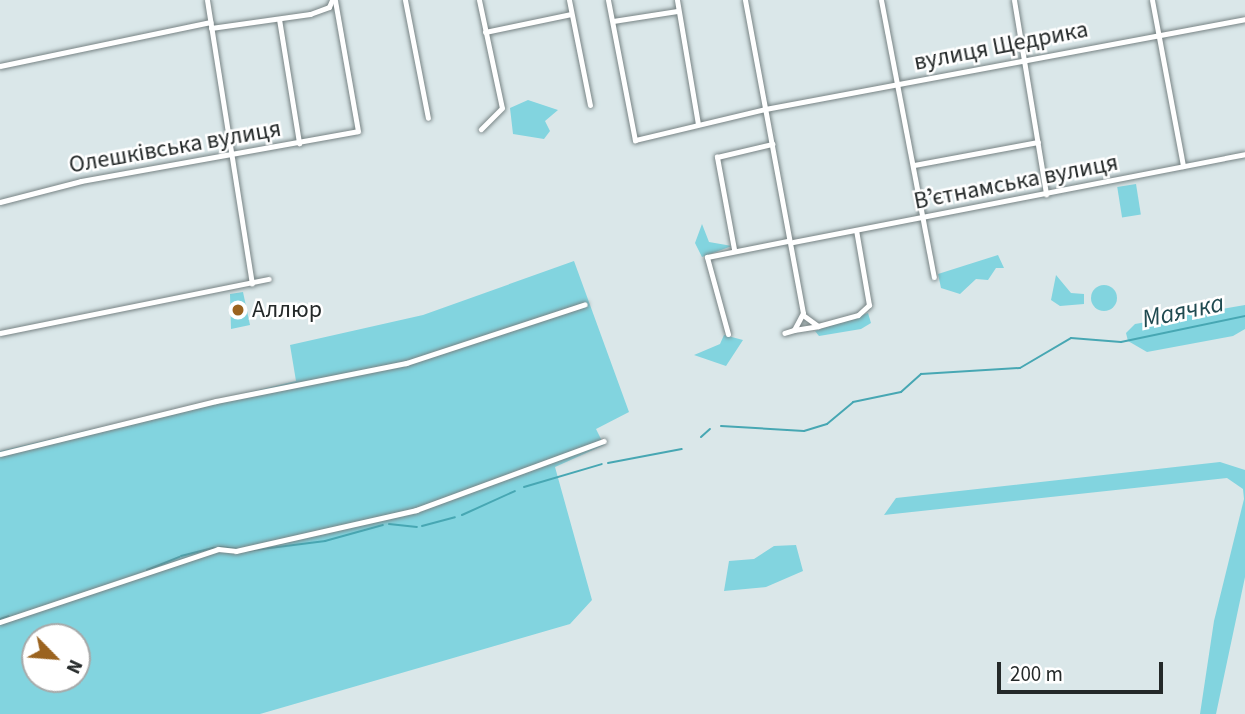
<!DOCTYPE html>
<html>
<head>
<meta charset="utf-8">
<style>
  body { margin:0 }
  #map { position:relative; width:1245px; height:714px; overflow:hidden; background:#dae7e9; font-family:"Source Sans 3",sans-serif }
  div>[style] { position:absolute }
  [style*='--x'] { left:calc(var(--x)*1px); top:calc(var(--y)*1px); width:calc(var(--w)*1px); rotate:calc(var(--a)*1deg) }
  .green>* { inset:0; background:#82d4df; transform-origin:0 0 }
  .round { border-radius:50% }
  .stream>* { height:2px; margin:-1px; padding:0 1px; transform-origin:1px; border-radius:1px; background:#47a7b3 }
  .roads { filter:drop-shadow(0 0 2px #778384) drop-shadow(0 0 2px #778384) }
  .street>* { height:5px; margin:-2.5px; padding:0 2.5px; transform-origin:2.5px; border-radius:2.5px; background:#fff }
  .dots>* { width:19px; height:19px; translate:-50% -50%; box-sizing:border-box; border:4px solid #fff; border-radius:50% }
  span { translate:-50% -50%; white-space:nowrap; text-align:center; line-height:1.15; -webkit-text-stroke:5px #fff; paint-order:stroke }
  .street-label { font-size:24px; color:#242929 }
  .poi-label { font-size:24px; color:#242929 }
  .left { translate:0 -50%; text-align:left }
  .water-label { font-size:26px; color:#1f4a50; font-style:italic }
  .north { position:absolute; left:21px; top:623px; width:70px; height:70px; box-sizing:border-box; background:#fff; border:2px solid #a7a9a9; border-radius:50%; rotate:115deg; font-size:19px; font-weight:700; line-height:28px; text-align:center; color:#242929 }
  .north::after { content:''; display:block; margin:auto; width:24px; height:32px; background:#9b631f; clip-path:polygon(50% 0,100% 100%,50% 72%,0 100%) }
  .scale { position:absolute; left:997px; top:662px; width:166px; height:32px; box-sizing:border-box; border:4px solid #242929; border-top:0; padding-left:9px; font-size:21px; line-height:24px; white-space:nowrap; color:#242929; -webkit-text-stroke:5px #fff; paint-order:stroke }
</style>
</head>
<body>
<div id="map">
  <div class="green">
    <i style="clip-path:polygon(528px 100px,558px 110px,545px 121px,550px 131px,544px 139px,513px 134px,510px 108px)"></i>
    <i style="left:1136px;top:184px;width:31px;height:19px;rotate:81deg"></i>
    <i style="clip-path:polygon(702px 224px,709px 242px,732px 246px,702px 257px,695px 243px)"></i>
    <i style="clip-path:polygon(998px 255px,1004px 268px,996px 268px,988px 280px,976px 279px,960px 294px,941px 288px,938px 274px)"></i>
    <i style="clip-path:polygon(evenodd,574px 261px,629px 412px,596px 429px,604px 445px,555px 467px,592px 600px,570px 624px,260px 714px,0 714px,0 451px,296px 381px,290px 345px,423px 315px,574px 261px,35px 637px,77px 637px,77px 679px,35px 679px,35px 637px)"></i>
    <i style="clip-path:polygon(1056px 275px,1071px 293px,1084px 294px,1084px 304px,1060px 306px,1051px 300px)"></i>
    <i class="round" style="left:1091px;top:285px;width:26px;height:26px"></i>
    <i style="clip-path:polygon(243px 292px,250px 325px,231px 329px,230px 294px)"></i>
    <i style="clip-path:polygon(1245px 305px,1245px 329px,1233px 336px,1147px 352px,1128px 341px,1126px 333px,1135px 324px)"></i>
    <i style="clip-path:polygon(868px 313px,871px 323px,861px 329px,819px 336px,815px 331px)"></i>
    <i style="clip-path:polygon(724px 335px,743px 340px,726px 366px,694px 355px,720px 344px)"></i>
    <i style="clip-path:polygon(1220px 462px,1245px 470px,1245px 577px,1216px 714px,1200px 714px,1214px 621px,1244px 499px,1243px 489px,1227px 478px,884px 515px,896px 498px)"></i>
    <i style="clip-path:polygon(796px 545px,803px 571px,766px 587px,724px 591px,729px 561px,754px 559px,774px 546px)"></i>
  </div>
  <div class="stream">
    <i style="--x:721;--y:426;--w:83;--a:3.4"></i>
    <i style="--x:804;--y:431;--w:24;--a:-17"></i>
    <i style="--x:827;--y:424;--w:34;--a:-40"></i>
    <i style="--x:853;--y:402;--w:49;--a:-11.8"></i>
    <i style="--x:901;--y:392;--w:27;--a:-42"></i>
    <i style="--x:921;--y:374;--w:99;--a:-3.5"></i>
    <i style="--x:1020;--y:368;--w:59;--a:-30.5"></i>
    <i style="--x:1071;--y:338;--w:50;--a:4.6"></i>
    <i style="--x:1121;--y:342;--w:127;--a:-11.8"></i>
    <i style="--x:701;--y:437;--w:12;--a:-42"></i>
    <i style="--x:608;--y:463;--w:75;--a:-10.7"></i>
    <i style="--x:524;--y:487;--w:81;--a:-16.4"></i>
    <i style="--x:462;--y:515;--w:58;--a:-24.4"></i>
    <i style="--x:389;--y:524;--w:28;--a:6"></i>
    <i style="--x:422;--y:526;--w:34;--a:-15"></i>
    <i style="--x:220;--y:547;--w:18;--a:6"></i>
    <i style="--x:247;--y:551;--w:79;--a:-7.3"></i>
    <i style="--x:325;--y:541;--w:60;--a:-15.4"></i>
    <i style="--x:181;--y:556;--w:34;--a:-14"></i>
    <i style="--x:147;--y:570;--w:35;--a:-22"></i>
    <i style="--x:0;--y:619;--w:9;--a:-18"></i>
  </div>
  <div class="roads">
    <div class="street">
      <i style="--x:207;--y:0;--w:287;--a:81"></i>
      <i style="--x:405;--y:0;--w:120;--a:79"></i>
      <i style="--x:479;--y:0;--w:110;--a:78"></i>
      <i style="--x:502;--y:108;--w:30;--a:135"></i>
      <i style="--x:569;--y:0;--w:107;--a:78.7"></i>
      <i style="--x:608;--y:0;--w:143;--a:79.1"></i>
      <i style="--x:635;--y:140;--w:134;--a:-13.4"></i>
      <i style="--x:765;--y:109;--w:488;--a:-10.6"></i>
      <i style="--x:677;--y:0;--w:126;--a:80.4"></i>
      <i style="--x:745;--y:0;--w:318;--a:79.5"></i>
      <i style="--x:803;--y:313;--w:19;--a:118"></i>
      <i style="--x:794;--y:330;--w:10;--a:163"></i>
      <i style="--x:881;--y:0;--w:282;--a:79.2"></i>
      <i style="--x:1014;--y:0;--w:197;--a:80.6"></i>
      <i style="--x:1152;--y:0;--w:169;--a:79.4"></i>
      <i style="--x:279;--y:19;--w:126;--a:80.8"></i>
      <i style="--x:613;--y:21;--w:65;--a:-8.9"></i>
      <i style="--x:211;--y:28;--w:100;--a:-8"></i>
      <i style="--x:310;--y:14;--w:20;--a:-20"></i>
      <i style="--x:329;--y:7;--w:8;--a:-67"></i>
      <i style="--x:485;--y:32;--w:88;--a:-11.8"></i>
      <i style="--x:0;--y:66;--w:215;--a:-11.8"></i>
      <i style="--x:914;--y:165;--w:126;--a:-10.5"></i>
      <i style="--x:0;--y:202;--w:84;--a:-14.5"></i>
      <i style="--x:81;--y:181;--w:281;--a:-10.2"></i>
      <i style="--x:358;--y:131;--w:133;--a:-100"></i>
      <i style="--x:793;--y:242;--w:460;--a:-11"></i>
      <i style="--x:734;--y:249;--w:94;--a:-100.5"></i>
      <i style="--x:717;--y:157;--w:57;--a:-13.3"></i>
      <i style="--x:818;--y:326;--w:41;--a:-15.4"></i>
      <i style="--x:858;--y:315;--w:15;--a:-42"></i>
      <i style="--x:869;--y:305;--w:76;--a:-99.8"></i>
      <i style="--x:794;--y:330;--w:24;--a:-9"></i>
      <i style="--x:818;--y:326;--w:17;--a:-144"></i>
      <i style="--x:0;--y:333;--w:274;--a:-11.4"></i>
      <i style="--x:728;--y:334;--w:80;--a:-105.3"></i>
      <i style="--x:707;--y:257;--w:82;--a:-11.3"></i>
      <i style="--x:0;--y:454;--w:222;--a:-13.8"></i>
      <i style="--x:216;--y:401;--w:194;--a:-11.3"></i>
      <i style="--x:406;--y:363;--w:188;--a:-18.2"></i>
      <i style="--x:0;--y:622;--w:230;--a:-18.5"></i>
      <i style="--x:218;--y:549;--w:18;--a:6"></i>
      <i style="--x:236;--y:551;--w:185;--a:-12.8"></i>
      <i style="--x:416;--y:510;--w:200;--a:-20.2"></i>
    </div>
  </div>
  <div class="dots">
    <i style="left:238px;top:310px;background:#9b631f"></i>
  </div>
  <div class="street-label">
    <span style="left:1001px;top:46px;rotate:-11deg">вулиця Щедрика</span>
    <span style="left:175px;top:147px;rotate:-10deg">Олешківська вулиця</span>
    <span style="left:1016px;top:182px;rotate:-11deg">Вʼєтнамська вулиця</span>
  </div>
  <div class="poi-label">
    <span class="left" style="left:252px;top:310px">Аллюр</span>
  </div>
  <div class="water-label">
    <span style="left:1183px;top:311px;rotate:-12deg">Маячка</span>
  </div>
  <div class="north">N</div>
  <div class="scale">200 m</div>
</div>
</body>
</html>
